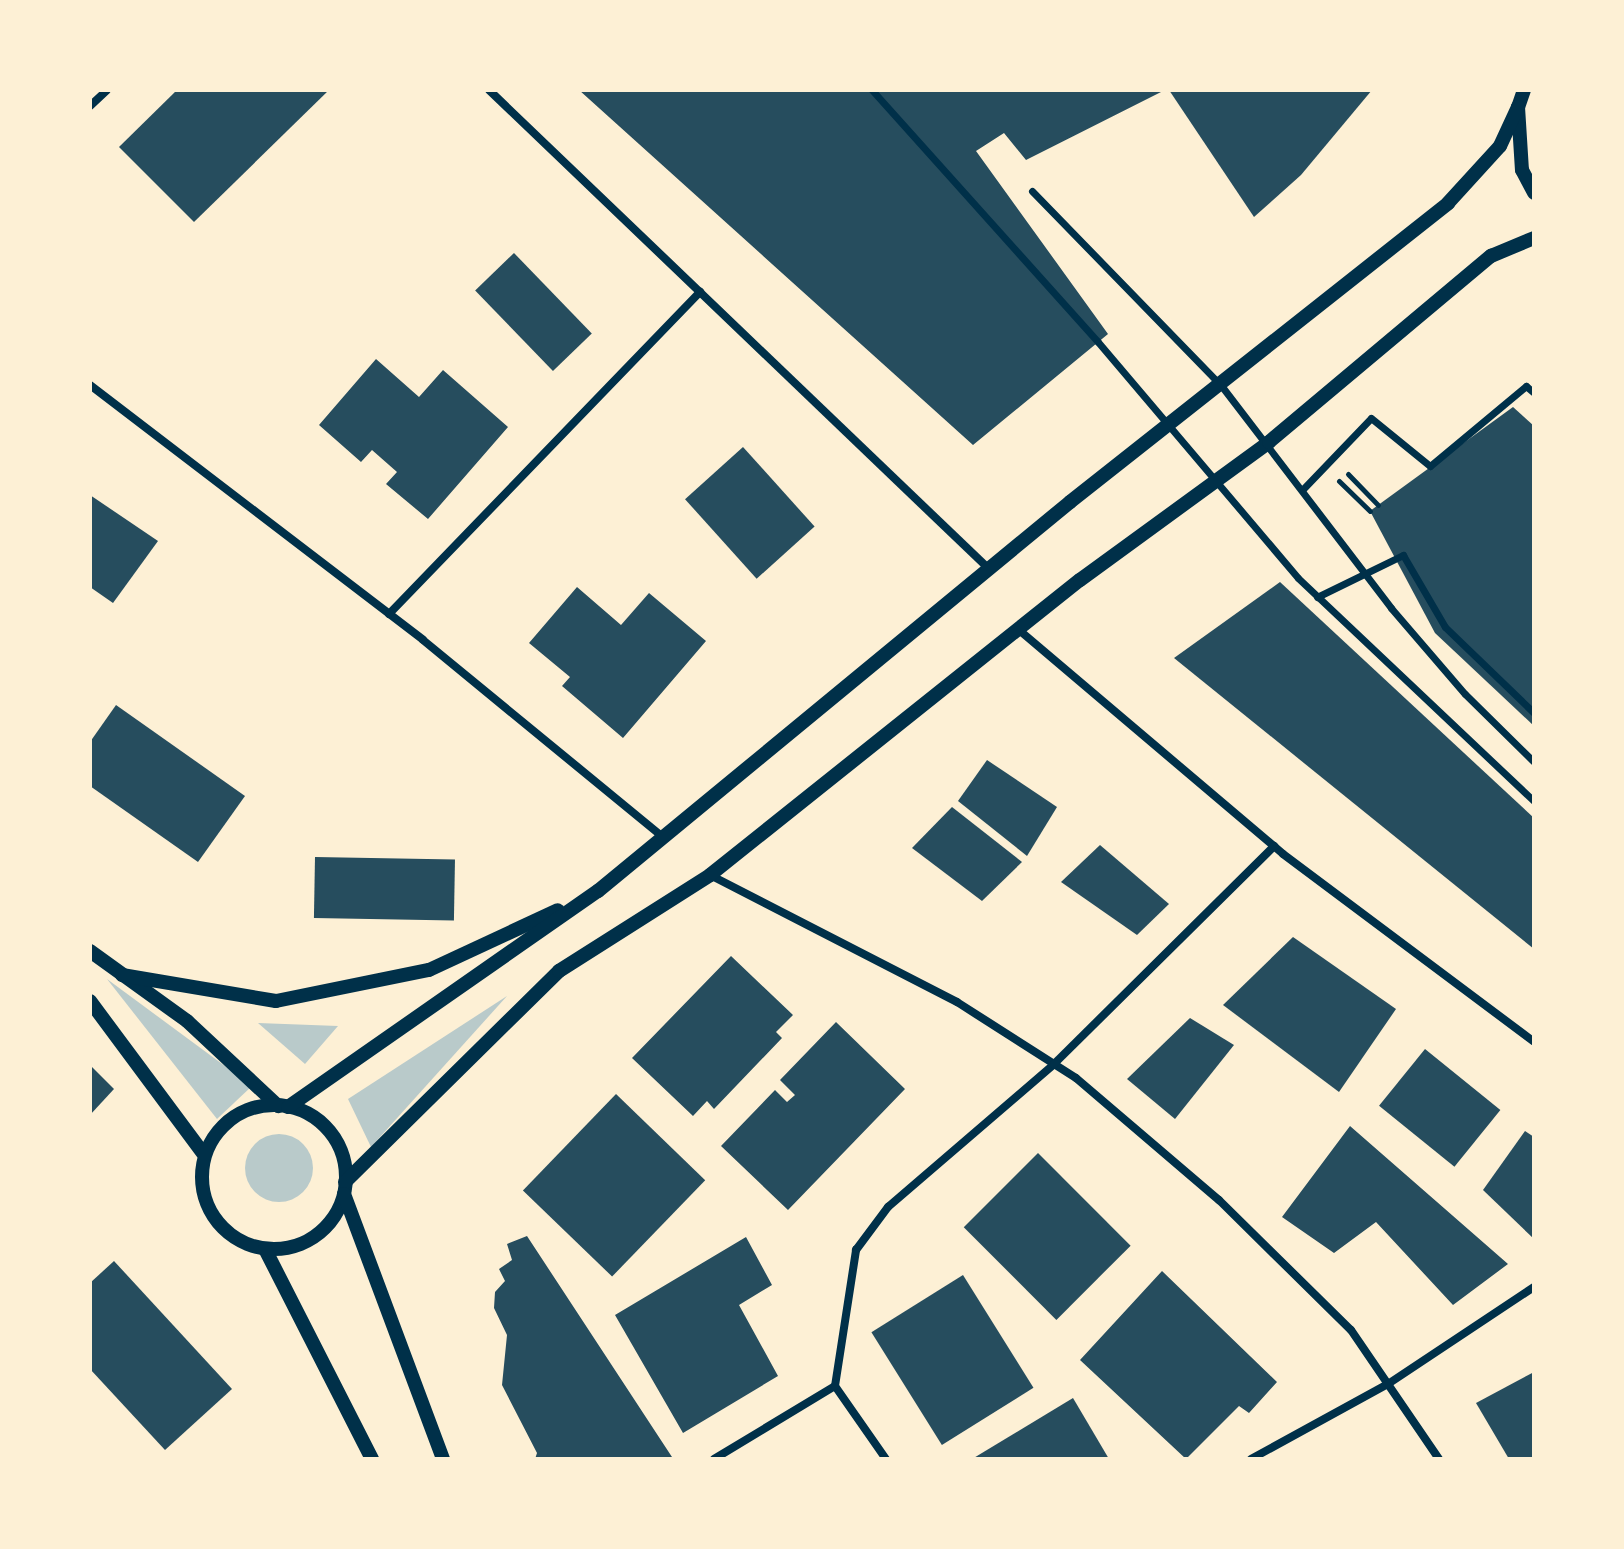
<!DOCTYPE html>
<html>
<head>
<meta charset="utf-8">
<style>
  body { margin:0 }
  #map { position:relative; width:1624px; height:1549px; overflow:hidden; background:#fdf0d5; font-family:Rubik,sans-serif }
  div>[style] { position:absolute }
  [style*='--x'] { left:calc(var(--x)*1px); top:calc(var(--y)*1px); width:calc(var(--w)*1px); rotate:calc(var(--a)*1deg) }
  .green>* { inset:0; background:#b9caca }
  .round { border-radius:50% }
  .building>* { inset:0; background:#264d5e; transform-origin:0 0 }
  .path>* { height:5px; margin:-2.5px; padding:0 2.5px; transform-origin:2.5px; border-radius:2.5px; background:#003049 }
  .pedestrian>* { height:7px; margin:-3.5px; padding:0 3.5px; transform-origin:3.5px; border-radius:3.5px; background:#003049 }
  .minor>* { height:8px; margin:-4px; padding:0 4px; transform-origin:4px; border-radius:4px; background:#003049 }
  .tertiary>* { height:14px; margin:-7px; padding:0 7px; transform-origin:7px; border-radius:7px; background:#003049 }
  .tertiary>.ring { margin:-7px; padding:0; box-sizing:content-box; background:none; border:14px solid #003049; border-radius:50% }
  span { translate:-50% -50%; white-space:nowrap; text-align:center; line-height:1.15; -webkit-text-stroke:8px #fdf0d5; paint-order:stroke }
  .frame { position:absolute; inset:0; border:92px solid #fdf0d5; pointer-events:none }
</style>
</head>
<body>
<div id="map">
  <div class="green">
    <i style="clip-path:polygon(107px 979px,252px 1086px,217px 1119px)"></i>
    <i style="clip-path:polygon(507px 996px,371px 1147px,348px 1099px)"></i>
    <i style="clip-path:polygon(258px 1023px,338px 1026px,305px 1064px)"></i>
    <i class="round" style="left:245px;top:1134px;width:68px;height:68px"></i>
  </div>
  <div class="building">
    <i style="clip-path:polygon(177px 90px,329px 90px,194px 222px,119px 147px)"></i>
    <i style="clip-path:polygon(579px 90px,1165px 90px,1026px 160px,1004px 133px,976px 151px,1108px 334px,973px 445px)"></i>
    <i style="clip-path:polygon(1169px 90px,1372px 90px,1301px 175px,1254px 217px)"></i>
    <i style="left:514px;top:253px;width:112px;height:54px;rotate:46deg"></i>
    <i style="clip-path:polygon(376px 359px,419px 397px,443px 370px,508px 427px,428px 519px,386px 484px,397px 472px,372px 450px,361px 462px,319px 425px)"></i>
    <i style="clip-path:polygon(1513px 407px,1534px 426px,1534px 726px,1435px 633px,1370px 511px)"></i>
    <i style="left:743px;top:447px;width:107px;height:78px;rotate:48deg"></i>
    <i style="clip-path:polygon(90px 495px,158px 541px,113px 603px,90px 587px)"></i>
    <i style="clip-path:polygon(1280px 582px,1534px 818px,1534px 949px,1174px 658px)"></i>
    <i style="clip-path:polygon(577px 587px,621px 625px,649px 593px,706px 641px,623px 738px,562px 686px,570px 677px,529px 643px)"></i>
    <i style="clip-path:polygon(116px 705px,245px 796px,198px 862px,90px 786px,90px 742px)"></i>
    <i style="clip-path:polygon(987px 760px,1057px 807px,1027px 856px,958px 801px)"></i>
    <i style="clip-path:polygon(952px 807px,1022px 862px,982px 901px,912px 848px)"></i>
    <i style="clip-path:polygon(1100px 845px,1169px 904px,1137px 935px,1061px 882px)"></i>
    <i style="left:315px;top:857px;width:140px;height:61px;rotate:1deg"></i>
    <i style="clip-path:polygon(1293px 937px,1396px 1009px,1339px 1092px,1223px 1005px)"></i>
    <i style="clip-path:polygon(731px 956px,793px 1015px,776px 1032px,782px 1038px,714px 1109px,707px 1101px,693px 1116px,632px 1058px)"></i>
    <i style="clip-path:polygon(1190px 1018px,1234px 1045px,1175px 1119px,1127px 1079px)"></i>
    <i style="clip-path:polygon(836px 1022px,905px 1089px,788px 1210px,721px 1146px,775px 1090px,787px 1102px,795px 1095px,780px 1080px)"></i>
    <i style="left:1425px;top:1049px;width:97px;height:73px;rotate:39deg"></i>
    <i style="clip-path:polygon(90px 1065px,114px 1089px,90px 1115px)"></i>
    <i style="left:616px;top:1094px;width:124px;height:134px;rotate:44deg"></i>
    <i style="clip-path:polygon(1350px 1126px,1508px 1264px,1453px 1305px,1376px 1222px,1334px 1253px,1282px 1217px)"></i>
    <i style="clip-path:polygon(1525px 1131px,1534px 1137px,1534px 1239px,1483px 1190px)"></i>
    <i style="left:1038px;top:1153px;width:131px;height:105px;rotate:45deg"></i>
    <i style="clip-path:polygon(527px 1236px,672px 1457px,669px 1459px,535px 1459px,537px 1453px,502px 1385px,507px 1335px,494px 1308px,495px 1292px,505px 1281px,499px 1269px,512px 1260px,507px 1244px)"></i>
    <i style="clip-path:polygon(746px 1237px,772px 1285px,739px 1305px,778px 1376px,683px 1433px,615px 1315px)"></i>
    <i style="clip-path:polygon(114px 1261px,232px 1389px,165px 1450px,90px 1369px,90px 1283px)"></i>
    <i style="clip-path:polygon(1162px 1271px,1277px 1382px,1249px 1413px,1239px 1406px,1186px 1459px,1080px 1360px)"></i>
    <i style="left:963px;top:1275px;width:133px;height:108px;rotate:58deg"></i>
    <i style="clip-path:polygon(1534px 1372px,1534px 1459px,1509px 1459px,1476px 1403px)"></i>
    <i style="clip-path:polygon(1073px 1398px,1109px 1459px,972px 1459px)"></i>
  </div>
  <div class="path">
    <i style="--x:1348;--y:474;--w:43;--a:45.9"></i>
    <i style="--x:1339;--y:481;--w:43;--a:44.1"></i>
  </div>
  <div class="pedestrian">
    <i style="--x:872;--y:90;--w:338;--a:48.1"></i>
    <i style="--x:1098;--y:342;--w:309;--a:49.7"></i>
    <i style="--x:1298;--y:578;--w:325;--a:43.4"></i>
    <i style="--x:1032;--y:191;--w:269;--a:45.8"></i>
    <i style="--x:1220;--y:384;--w:282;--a:52.6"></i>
    <i style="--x:1391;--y:608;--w:113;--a:49.3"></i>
    <i style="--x:1465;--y:694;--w:97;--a:44.6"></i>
    <i style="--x:1303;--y:489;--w:98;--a:-46.2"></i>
    <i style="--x:1371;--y:418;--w:76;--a:39.1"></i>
    <i style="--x:1430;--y:466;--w:125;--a:-39.8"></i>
    <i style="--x:1526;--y:386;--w:11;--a:41"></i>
    <i style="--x:1317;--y:597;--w:96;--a:-26"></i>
    <i style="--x:1403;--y:555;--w:83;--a:59.7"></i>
    <i style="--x:1445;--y:627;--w:124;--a:44"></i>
  </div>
  <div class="minor">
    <i style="--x:489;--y:90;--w:692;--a:43.77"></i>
    <i style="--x:90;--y:106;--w:23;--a:-43"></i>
    <i style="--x:90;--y:385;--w:419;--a:37.4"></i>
    <i style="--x:423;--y:640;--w:310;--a:39.4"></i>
    <i style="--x:389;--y:614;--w:448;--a:-46"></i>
    <i style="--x:1019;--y:630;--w:346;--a:40.3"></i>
    <i style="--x:1283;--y:854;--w:314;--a:36.8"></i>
    <i style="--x:710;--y:875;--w:278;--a:27.2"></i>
    <i style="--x:957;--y:1002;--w:141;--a:32.6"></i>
    <i style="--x:1076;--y:1078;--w:188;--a:40.5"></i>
    <i style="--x:1219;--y:1200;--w:185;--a:44.6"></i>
    <i style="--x:1351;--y:1330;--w:156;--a:55.7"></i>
    <i style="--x:835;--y:1386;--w:89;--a:55.1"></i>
    <i style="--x:714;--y:1459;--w:141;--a:-31.1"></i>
    <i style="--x:835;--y:1386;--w:138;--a:-81.2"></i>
    <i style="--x:856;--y:1250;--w:54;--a:-53.3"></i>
    <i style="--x:888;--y:1207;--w:219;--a:-40.7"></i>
    <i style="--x:1054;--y:1064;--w:310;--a:-44.7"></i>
    <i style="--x:1251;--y:1459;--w:156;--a:-28.7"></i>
    <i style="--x:1388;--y:1384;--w:175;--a:-33.6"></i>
  </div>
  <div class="tertiary">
    <i style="--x:1524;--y:90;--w:18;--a:109"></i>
    <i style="--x:1518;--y:107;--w:63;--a:86.4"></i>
    <i style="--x:1522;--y:170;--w:26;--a:62"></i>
    <i style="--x:90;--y:951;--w:120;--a:35.8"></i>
    <i style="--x:187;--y:1021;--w:125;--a:43"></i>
    <i style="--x:122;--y:975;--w:156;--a:9.6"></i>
    <i style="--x:276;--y:1001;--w:156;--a:-11.5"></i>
    <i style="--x:429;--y:970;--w:142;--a:-24.9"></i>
    <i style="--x:90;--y:1001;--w:189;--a:53.4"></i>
    <i class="ring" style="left:202px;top:1105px;width:130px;height:130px"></i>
    <i style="--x:288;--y:1107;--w:378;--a:-34.9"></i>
    <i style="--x:598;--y:891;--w:612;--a:-39.49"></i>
    <i style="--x:1070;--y:502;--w:482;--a:-38.3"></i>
    <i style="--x:1448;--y:203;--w:77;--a:-47.6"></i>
    <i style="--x:1500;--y:146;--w:43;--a:-65.2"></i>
    <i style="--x:345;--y:1182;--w:301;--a:-44.6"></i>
    <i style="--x:559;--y:971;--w:179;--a:-32.4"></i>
    <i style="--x:710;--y:875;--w:473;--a:-38.6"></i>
    <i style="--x:1080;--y:580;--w:234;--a:-36.1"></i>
    <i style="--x:1269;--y:442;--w:290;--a:-40"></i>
    <i style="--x:1491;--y:256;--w:47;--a:-22.7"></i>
    <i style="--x:344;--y:1194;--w:283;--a:69.5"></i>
    <i style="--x:265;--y:1249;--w:236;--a:63"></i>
  </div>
  <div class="frame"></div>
</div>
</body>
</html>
